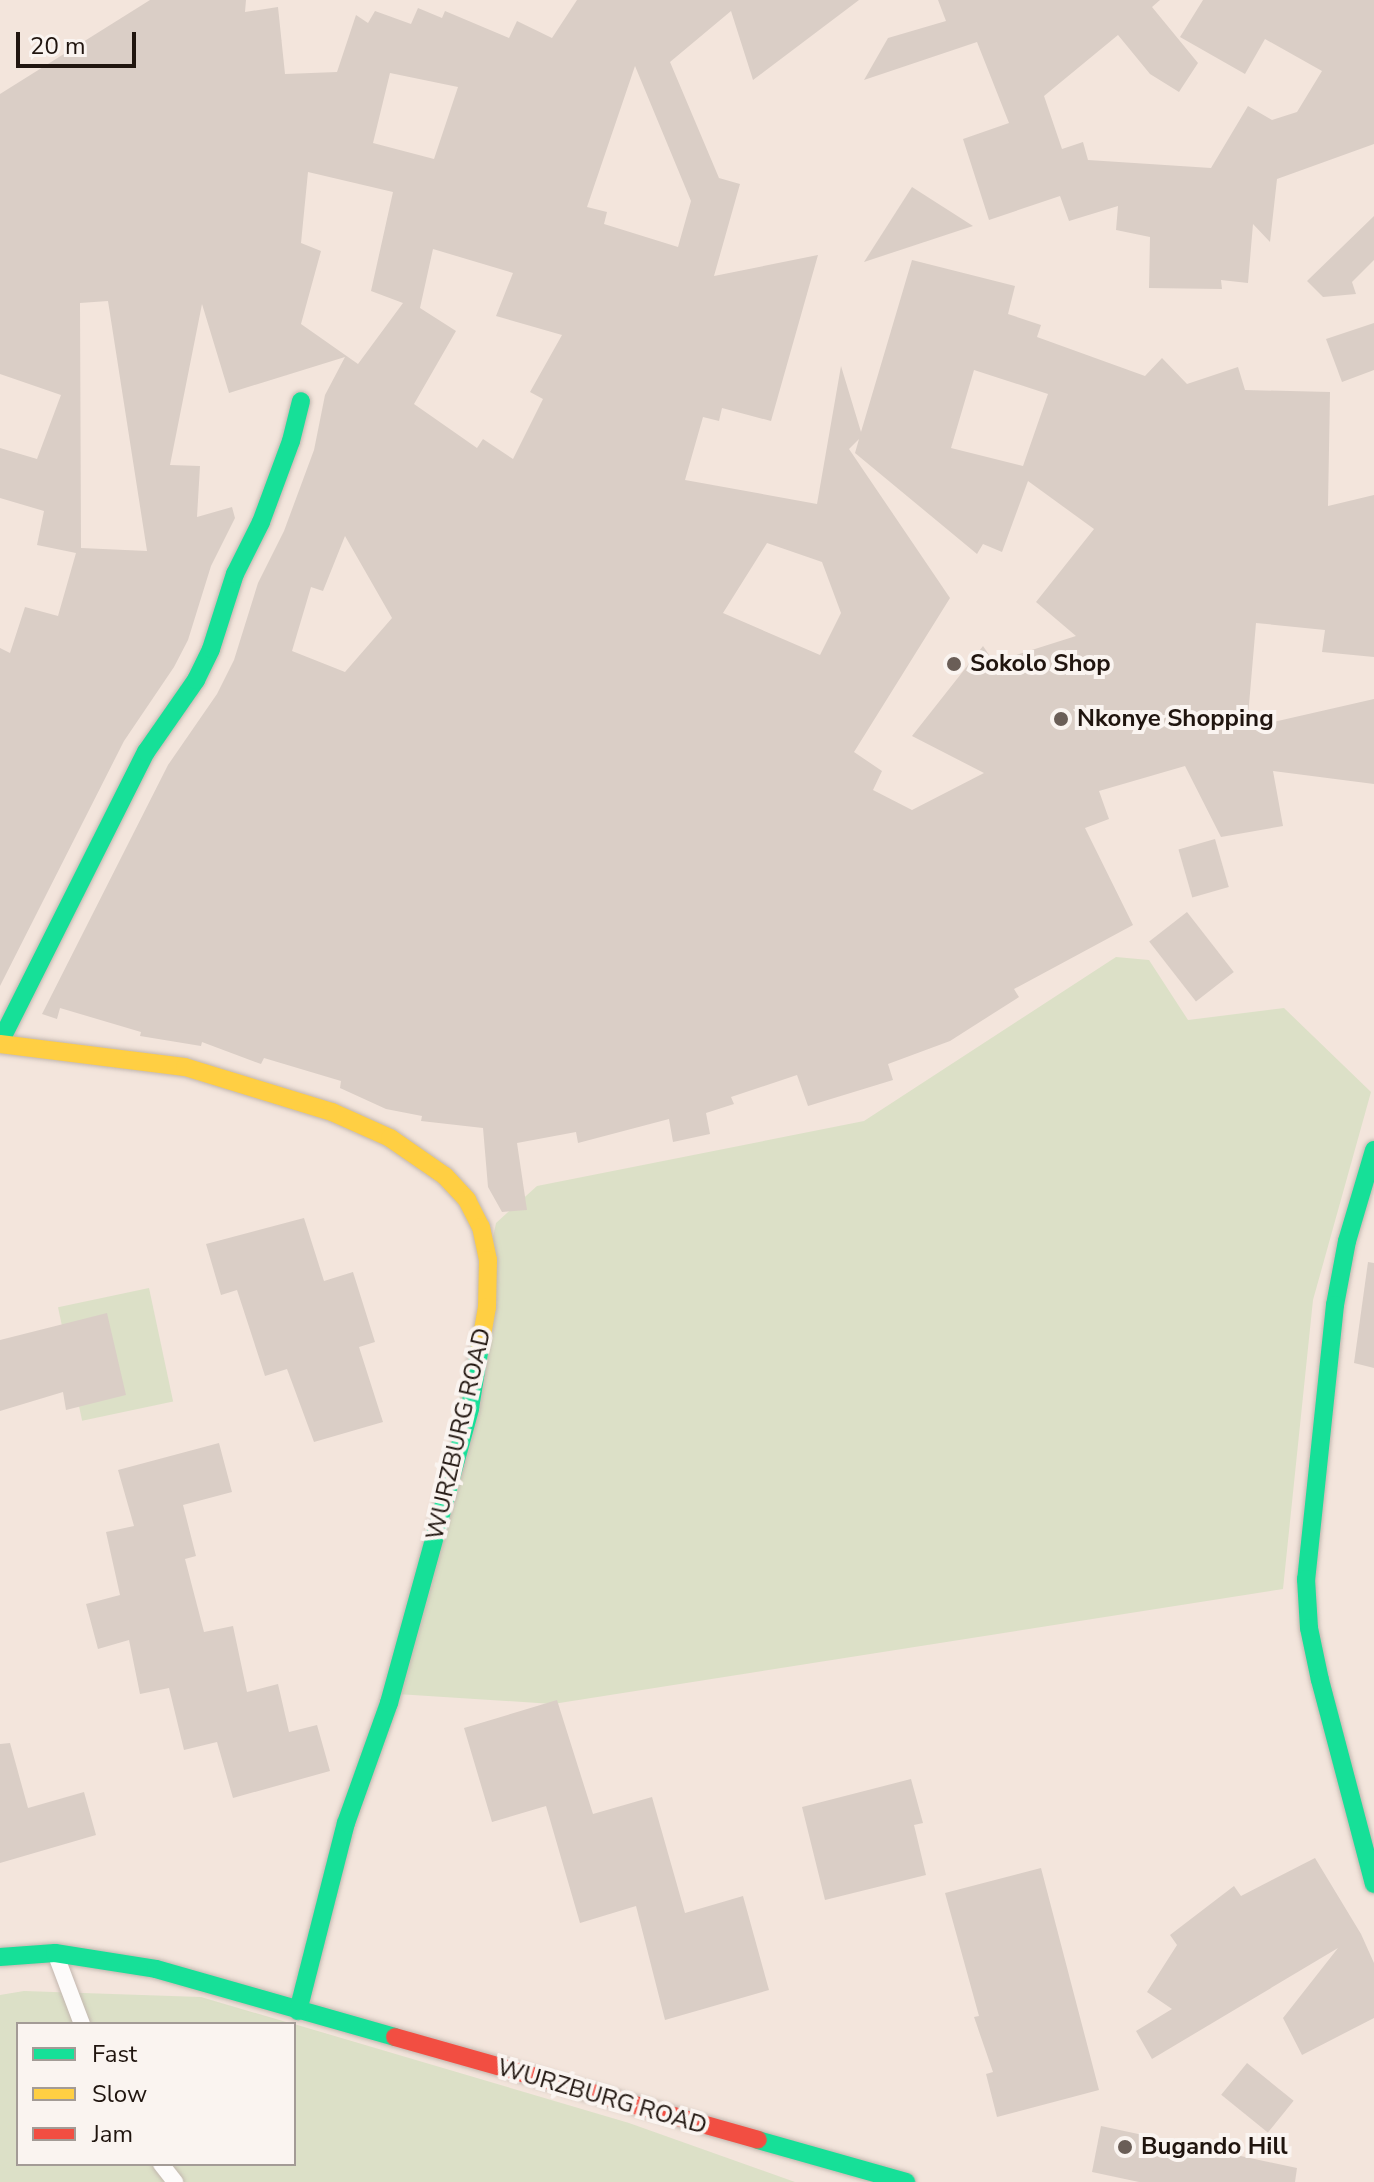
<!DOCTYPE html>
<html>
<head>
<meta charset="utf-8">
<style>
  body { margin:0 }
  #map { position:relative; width:1374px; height:2182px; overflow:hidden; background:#f3e5dc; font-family:"Nunito Sans",sans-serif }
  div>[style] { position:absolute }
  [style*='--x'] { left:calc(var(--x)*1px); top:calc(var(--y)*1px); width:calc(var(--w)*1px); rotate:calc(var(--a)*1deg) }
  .green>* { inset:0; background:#dce0c7; transform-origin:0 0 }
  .building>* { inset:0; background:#dacec6; transform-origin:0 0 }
  .roads { filter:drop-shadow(0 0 2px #c2b6ae) drop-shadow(0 0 2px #c2b6ae) }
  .lane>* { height:16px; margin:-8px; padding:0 8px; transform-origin:8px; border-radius:8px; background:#fdfbfa }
  .fast>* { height:18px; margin:-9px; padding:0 9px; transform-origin:9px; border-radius:9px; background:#16e098 }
  .slow>* { height:18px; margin:-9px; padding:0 9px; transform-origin:9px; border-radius:9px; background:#ffcf43 }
  .jam>* { height:18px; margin:-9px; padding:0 9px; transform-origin:9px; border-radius:9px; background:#f24e42 }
  .dots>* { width:22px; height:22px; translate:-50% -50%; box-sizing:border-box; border:4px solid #faf4f0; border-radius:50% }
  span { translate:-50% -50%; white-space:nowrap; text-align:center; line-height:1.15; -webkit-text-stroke:8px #faf4f0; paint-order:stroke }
  .poi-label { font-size:24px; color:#20150f; font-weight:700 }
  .left { translate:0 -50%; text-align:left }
  .street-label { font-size:24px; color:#20150f }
  .legend { position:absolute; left:16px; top:2022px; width:280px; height:144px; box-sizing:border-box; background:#faf4f0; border:2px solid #a39b96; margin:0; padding:10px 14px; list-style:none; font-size:24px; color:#20150f }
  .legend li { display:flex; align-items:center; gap:16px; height:40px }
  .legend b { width:40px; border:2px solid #a39b96 }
  .scale { position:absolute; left:16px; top:32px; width:120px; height:36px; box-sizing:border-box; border:4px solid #20150f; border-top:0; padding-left:10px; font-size:24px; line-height:28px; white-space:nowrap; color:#20150f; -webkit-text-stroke:6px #faf4f0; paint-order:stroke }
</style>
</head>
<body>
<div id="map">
  <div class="green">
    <i style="clip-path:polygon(1116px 957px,1149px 960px,1188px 1020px,1284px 1008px,1371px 1092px,1313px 1300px,1283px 1589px,553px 1704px,397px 1694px,496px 1223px,537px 1186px,864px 1121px)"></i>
    <i style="left:149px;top:1288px;width:116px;height:93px;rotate:78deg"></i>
    <i style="clip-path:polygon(24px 1991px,201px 1997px,293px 2024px,18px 2024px,18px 2164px,294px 2164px,294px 2024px,629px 2123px,795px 2182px,0 2182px,0 1995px)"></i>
  </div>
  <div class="building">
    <i style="clip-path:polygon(evenodd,150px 0,246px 0,245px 12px,278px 7px,285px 74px,337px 72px,356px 15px,368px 23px,375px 11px,411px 24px,418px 8px,442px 18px,445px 11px,509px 38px,517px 21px,552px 38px,577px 0,859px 0,753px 80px,731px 11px,670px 62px,719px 178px,740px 184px,714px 276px,818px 255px,771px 421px,722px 408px,719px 421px,703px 417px,685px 480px,817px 504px,841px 366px,861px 432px,912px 260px,1015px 286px,1008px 314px,1041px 325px,1037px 337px,1145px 376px,1162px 358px,1187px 384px,1238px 367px,1245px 390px,1330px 392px,1328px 506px,1374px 495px,1374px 657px,1322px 652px,1325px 630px,1256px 623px,1247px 728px,1374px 699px,1374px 784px,1273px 771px,1283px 826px,1221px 837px,1185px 766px,1099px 791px,1109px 819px,1085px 828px,1133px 925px,1014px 989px,1019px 997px,950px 1041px,888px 1064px,893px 1080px,808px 1106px,797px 1075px,731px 1097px,734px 1104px,706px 1113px,710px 1134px,673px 1142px,669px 1119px,578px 1143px,576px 1132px,517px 1143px,527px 1210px,502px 1212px,488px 1187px,483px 1128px,421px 1121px,422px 1116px,386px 1109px,340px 1088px,341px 1081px,264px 1058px,261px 1064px,202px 1042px,201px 1046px,140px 1036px,141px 1032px,60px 1008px,57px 1019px,42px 1014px,168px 765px,217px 694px,234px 660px,258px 583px,284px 531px,314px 450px,325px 395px,345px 357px,229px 393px,202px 304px,170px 465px,200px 466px,197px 517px,232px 507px,235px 518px,211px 566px,188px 640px,174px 667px,124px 741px,0 986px,0 648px,10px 653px,25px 607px,58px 616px,76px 553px,37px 545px,44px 511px,0 498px,0 448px,37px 459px,61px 395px,0 374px,0 94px,150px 0,635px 66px,691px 201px,678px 247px,604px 224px,607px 212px,587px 207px,635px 66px,150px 0,390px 73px,458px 87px,434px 159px,373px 143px,390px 73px,150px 0,308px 172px,393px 192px,371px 291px,403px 303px,358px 364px,301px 324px,321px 251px,301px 243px,308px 172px,150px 0,433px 249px,513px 273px,496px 316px,562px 335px,530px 392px,543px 399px,513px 459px,483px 439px,477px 448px,414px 404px,456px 331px,420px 308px,433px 249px,150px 0,108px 301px,147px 551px,81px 548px,80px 303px,108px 301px,150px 0,974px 370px,1048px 394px,1023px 466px,951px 448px,974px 370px,150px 0,859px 439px,855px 453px,977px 554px,983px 544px,1002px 552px,1028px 481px,1094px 529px,1036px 602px,1076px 636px,994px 662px,983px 646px,912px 736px,984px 773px,912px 810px,873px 790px,882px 771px,854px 752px,950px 598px,849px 449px,859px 439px,150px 0,345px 536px,392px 618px,345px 672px,292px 651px,311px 587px,323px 591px,345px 536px,150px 0,767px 543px,822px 562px,841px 613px,820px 655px,723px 613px,767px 543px)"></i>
    <i style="clip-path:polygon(938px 0,1160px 0,1152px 7px,1198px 63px,1179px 92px,1150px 74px,1118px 35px,1044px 96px,1062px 149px,1083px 142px,1088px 160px,1211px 168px,1248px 106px,1272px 120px,1297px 112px,1322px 71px,1265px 39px,1245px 74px,1180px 37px,1203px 0,1374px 0,1374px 144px,1277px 179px,1270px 242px,1253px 224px,1248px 283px,1221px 280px,1222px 289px,1149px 288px,1150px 237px,1116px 230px,1118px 206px,1069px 221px,1060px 196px,989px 220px,963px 139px,1009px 123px,977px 42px,864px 80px,888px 38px,946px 21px)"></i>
    <i style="clip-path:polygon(912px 187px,973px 226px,864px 262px)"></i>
    <i style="clip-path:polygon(1374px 216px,1374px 260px,1352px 282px,1356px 294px,1323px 297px,1307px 281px)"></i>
    <i style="clip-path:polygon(1374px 323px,1374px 370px,1342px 382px,1326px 339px)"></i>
    <i style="left:1215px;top:839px;width:50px;height:38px;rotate:74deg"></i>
    <i style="left:1187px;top:912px;width:76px;height:48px;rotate:52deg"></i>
    <i style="clip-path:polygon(304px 1218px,324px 1281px,353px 1272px,375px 1342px,359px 1347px,383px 1422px,314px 1442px,287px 1369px,265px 1376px,237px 1290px,221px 1295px,206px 1244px)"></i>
    <i style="clip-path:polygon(1368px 1262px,1374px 1263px,1374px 1368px,1354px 1363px)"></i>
    <i style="clip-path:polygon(107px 1313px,126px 1395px,66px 1410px,63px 1392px,0 1411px,0 1340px)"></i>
    <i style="clip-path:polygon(219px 1443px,232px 1492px,183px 1505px,196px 1556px,185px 1559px,204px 1632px,233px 1626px,247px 1692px,278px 1684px,289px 1732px,317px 1725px,330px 1771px,233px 1798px,217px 1742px,184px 1750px,169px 1688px,140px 1694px,129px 1640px,98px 1649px,86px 1604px,120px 1595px,106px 1532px,134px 1526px,118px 1470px)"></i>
    <i style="clip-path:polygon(557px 1700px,593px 1814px,652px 1797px,685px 1913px,743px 1896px,769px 1990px,665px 2020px,636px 1906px,580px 1923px,546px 1806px,492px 1822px,464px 1728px)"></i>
    <i style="clip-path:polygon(10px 1743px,28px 1808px,84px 1792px,96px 1835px,0 1863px,0 1744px)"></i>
    <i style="clip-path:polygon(911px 1779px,923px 1823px,914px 1825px,926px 1875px,825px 1900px,802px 1807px)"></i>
    <i style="clip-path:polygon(1315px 1858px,1361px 1934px,1374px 1963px,1374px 2018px,1302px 2055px,1283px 2018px,1338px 1948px,1152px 2059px,1136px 2031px,1172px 2009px,1147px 1992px,1177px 1945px,1170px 1935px,1234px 1886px,1241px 1896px)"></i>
    <i style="clip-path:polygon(1041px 1868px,1099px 2090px,997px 2117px,986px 2074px,993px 2072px,974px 2017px,979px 2016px,945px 1893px)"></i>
    <i style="left:1247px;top:2063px;width:60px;height:41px;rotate:39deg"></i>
    <i style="clip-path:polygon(1101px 2126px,1297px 2168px,1295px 2182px,1139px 2182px,1092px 2172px)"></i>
  </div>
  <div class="roads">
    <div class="lane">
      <i style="--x:57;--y:1958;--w:71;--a:69.3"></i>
      <i style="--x:161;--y:2164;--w:23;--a:52"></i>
    </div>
    <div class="fast">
      <i style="--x:0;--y:1042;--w:325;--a:-63.3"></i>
      <i style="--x:146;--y:752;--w:88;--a:-55.2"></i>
      <i style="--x:196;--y:680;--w:34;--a:-64"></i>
      <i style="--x:211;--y:649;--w:79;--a:-72.3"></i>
      <i style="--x:235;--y:574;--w:58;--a:-63.4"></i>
      <i style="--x:261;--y:522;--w:86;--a:-69.7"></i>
      <i style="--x:291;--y:441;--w:41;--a:-76"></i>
      <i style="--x:1374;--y:1150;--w:95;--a:106.5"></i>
      <i style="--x:1347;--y:1241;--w:65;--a:100.6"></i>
      <i style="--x:1335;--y:1305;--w:276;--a:96"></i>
      <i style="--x:1306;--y:1579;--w:49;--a:86.5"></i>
      <i style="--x:1309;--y:1628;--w:53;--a:78.1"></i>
      <i style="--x:1320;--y:1680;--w:211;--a:75.2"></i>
      <i style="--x:0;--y:1957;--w:55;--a:-4.2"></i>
      <i style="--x:55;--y:1953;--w:102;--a:9"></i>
      <i style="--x:156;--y:1969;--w:248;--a:15.9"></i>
      <i style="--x:298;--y:2011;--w:194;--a:-75.7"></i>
      <i style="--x:346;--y:1823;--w:127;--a:-70.3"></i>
      <i style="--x:389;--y:1703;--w:306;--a:-74.6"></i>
      <i style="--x:470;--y:1408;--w:63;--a:-80.8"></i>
      <i style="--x:758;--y:2140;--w:154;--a:15.8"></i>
    </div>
    <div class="slow">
      <i style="--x:0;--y:1044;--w:186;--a:7.1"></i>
      <i style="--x:185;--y:1067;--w:154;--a:17"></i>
      <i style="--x:332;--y:1112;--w:64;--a:24.1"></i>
      <i style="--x:390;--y:1138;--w:67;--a:34.6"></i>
      <i style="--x:445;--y:1176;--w:33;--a:47"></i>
      <i style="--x:467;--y:1200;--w:30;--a:63"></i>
      <i style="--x:481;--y:1227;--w:34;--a:78"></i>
      <i style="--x:488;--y:1260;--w:47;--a:91.2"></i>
      <i style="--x:487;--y:1307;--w:40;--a:100"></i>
    </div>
    <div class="jam">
      <i style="--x:395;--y:2037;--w:377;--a:15.8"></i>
    </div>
  </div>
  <div class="dots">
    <i style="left:954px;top:664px;background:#6a5e57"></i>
    <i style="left:1061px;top:719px;background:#6a5e57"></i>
    <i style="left:1125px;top:2147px;background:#6a5e57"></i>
  </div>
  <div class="poi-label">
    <span class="left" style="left:970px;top:664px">Sokolo Shop</span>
    <span class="left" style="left:1077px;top:719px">Nkonye Shopping</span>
    <span class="left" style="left:1141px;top:2147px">Bugando Hill</span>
  </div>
  <div class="street-label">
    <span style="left:459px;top:1434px;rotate:-77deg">WURZBURG ROAD</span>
    <span style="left:602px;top:2097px;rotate:16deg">WURZBURG ROAD</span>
  </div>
  <ul class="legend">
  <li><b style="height:10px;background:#16e098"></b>Fast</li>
  <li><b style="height:10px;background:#ffcf43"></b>Slow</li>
  <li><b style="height:10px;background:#f24e42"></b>Jam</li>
  </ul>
  <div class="scale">20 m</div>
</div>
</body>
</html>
